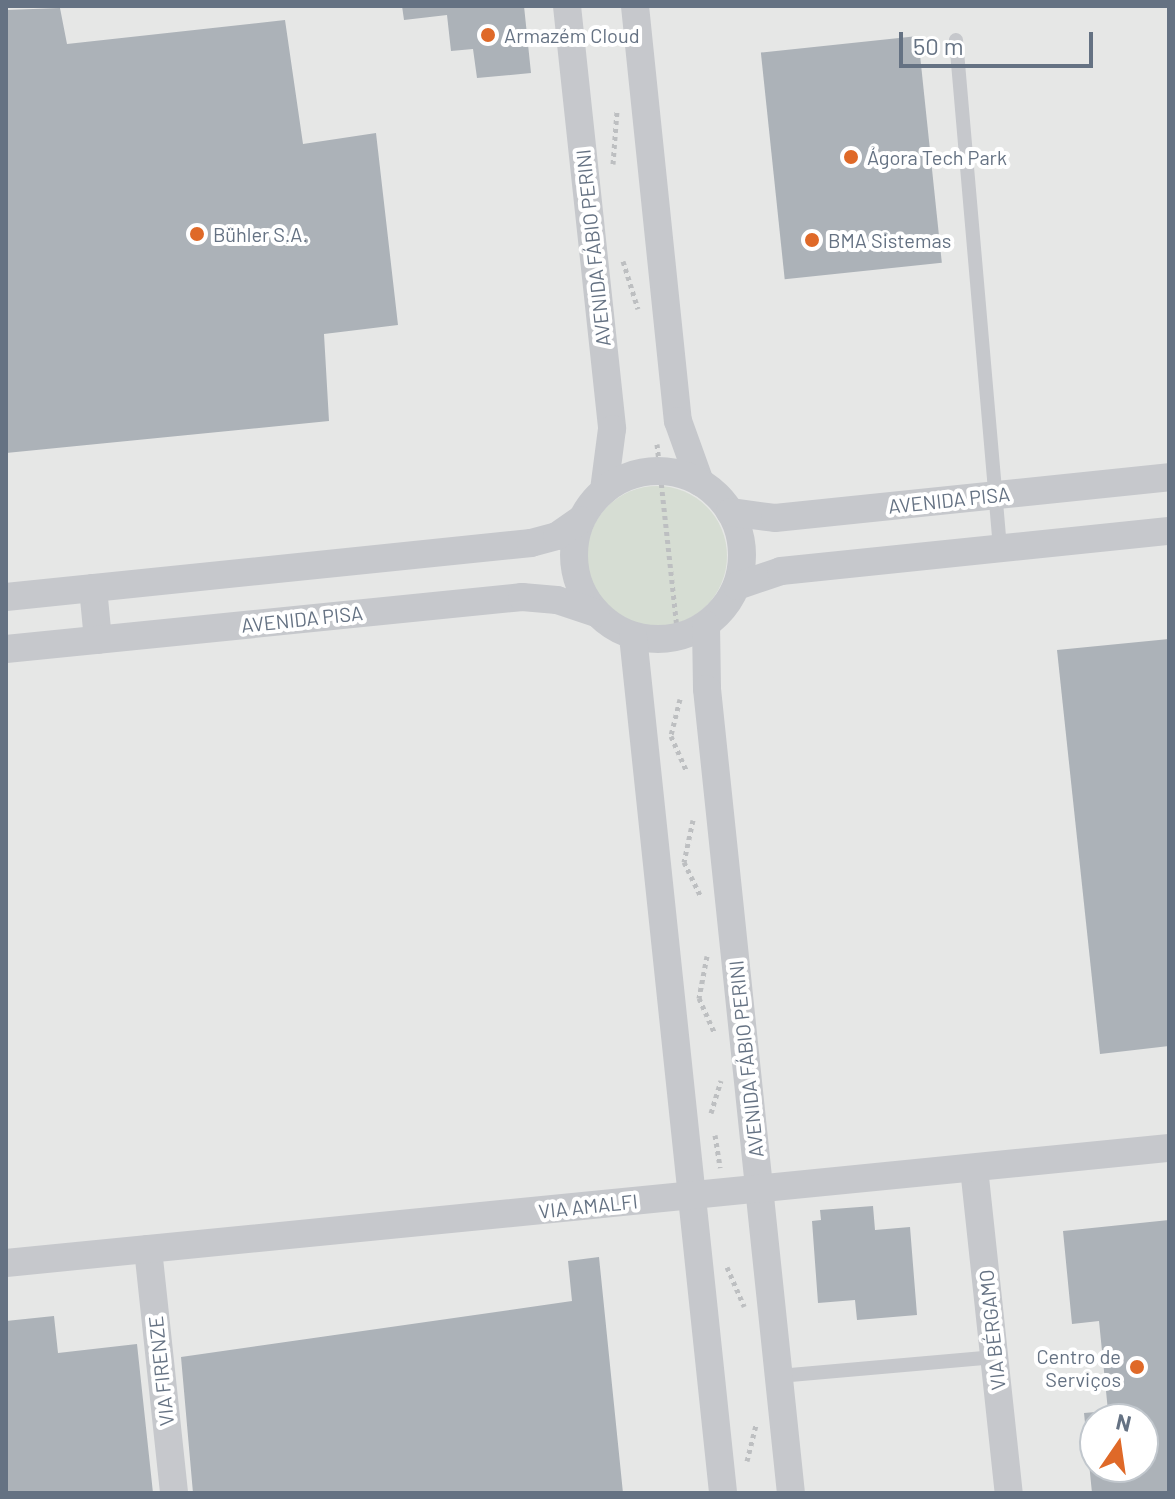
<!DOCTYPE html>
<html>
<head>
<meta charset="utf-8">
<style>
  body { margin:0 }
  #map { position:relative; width:1175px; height:1499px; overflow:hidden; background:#f5f6f2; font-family:Barlow,sans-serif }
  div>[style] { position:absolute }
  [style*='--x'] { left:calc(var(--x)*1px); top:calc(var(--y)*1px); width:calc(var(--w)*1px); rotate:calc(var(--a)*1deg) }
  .built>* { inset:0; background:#e6e7e6 }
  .green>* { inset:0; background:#d6ddd3 }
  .round { border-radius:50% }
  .building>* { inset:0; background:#acb2b8; transform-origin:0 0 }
  .path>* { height:5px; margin-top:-2.5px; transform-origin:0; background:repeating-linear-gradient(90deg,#bdbfc1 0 4px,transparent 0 8px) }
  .lane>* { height:14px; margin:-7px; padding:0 7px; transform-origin:7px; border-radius:7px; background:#c6c8cc }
  .street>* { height:28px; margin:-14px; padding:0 14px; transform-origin:14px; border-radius:14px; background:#c6c8cc }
  .street>.ring { margin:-14px; padding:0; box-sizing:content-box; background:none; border:28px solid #c6c8cc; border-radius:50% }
  .dots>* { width:22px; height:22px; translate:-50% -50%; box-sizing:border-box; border:4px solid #fff; border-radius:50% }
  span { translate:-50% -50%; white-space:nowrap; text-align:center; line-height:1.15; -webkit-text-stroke:8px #fff; paint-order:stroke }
  .poi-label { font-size:20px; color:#657283 }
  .left { translate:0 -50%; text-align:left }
  .right { translate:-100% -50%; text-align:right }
  .street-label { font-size:20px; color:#657283 }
  .frame { position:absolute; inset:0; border:8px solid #657283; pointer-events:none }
  .north { position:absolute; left:1079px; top:1403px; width:80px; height:80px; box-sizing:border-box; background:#fff; border:2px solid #c1c7cd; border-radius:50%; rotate:13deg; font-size:22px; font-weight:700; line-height:32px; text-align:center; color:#657283 }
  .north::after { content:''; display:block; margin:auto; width:28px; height:36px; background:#df6928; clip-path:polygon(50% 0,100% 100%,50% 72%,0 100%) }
  .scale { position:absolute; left:899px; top:32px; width:194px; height:36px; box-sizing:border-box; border:4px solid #657283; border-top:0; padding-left:10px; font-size:24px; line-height:28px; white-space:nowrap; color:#657283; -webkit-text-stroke:6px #fff; paint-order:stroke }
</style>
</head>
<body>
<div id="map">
  <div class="built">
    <i style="clip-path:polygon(evenodd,6px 6px,1169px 6px,1169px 1493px,6px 1493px,6px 6px,1095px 1419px,1143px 1419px,1143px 1467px,1095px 1467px,1095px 1419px)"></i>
  </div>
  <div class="green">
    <i class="round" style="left:587px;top:486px;width:140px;height:140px"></i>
  </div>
  <div class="building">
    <i style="clip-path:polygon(402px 6px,524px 6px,531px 73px,477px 78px,473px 49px,451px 51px,447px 15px,404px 20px)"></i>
    <i style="clip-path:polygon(60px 8px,67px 44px,285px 20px,303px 144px,376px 133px,398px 325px,324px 334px,329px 421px,6px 453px,6px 10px)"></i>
    <i style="left:918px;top:36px;width:228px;height:158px;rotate:84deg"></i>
    <i style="clip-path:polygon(1169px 639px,1169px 1046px,1100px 1054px,1057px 650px)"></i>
    <i style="clip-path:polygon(873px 1206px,875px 1230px,910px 1227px,917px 1315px,857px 1320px,855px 1300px,818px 1303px,812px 1221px,821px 1220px,820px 1210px)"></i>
    <i style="clip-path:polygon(evenodd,1169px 1220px,1169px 1493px,1092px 1493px,1084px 1413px,1108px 1411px,1099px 1321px,1072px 1324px,1063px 1231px,1169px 1220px,1095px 1419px,1143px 1419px,1143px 1467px,1095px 1467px,1095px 1419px)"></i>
    <i style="clip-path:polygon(599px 1257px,623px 1493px,193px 1493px,181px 1357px,572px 1301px,568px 1261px)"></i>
    <i style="clip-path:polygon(54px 1316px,58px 1353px,137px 1344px,153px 1493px,6px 1493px,6px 1321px)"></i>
  </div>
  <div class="path">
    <i style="--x:613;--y:164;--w:53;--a:-85.7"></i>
    <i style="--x:623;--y:261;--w:50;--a:72.6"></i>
    <i style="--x:657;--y:444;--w:186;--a:83.8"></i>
    <i style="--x:680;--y:699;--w:38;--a:104"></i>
    <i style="--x:671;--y:736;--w:39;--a:66"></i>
    <i style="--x:693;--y:820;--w:43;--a:102.1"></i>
    <i style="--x:684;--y:862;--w:39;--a:64"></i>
    <i style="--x:707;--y:956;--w:43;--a:100.8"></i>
    <i style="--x:699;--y:998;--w:39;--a:66"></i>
    <i style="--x:711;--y:1113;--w:34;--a:-73"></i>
    <i style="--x:715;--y:1135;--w:33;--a:81"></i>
    <i style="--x:727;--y:1267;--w:43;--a:66.4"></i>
    <i style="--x:747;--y:1461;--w:38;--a:-76"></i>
  </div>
  <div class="lane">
    <i style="--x:956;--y:40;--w:510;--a:85.05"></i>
    <i style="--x:779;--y:1376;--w:217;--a:-5"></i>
  </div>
  <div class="street">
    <i style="--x:567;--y:6;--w:425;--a:83.9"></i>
    <i style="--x:612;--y:429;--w:62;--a:97.5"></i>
    <i style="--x:635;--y:6;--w:417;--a:84.1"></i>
    <i style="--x:678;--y:421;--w:65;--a:70.2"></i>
    <i class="ring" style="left:574px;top:471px;width:140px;height:140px"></i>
    <i style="--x:730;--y:512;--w:45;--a:7.6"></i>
    <i style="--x:775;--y:518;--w:396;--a:-5.9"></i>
    <i style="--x:737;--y:586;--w:46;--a:-18.8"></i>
    <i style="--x:781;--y:571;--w:390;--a:-5.9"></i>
    <i style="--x:93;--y:588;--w:52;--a:84.5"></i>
    <i style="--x:6;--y:597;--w:528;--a:-5.87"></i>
    <i style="--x:531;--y:543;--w:27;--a:-15"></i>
    <i style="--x:557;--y:536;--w:28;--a:-35"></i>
    <i style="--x:706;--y:625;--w:64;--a:89.1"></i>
    <i style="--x:707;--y:689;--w:808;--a:84.04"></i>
    <i style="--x:633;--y:636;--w:862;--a:84"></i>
    <i style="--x:6;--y:649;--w:519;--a:-5.75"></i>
    <i style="--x:522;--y:597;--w:35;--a:5"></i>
    <i style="--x:557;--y:600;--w:41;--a:18.4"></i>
    <i style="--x:974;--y:1168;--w:327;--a:83.9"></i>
    <i style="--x:148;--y:1249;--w:245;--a:83.9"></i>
    <i style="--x:6;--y:1263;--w:1169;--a:-5.65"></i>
  </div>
  <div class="dots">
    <i style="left:488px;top:35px;background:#df6928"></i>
    <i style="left:851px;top:157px;background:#df6928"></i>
    <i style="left:197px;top:234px;background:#df6928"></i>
    <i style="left:812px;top:240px;background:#df6928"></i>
    <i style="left:1137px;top:1367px;background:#df6928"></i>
  </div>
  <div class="poi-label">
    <span class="left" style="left:504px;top:35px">Armazém Cloud</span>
    <span class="left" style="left:867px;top:157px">Ágora Tech Park</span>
    <span class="left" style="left:213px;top:234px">Bühler S.A.</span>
    <span class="left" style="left:828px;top:240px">BMA Sistemas</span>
    <span class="right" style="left:1121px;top:1368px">Centro de<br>Serviços</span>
  </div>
  <div class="street-label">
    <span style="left:593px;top:248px;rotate:-96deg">AVENIDA FÁBIO PERINI</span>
    <span style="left:949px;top:500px;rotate:-6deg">AVENIDA PISA</span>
    <span style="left:302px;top:619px;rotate:-6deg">AVENIDA PISA</span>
    <span style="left:746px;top:1059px;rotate:-96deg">AVENIDA FÁBIO PERINI</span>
    <span style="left:588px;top:1206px;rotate:-6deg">VIA AMALFI</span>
    <span style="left:992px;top:1330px;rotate:-96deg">VIA BÉRGAMO</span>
    <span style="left:161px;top:1371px;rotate:-96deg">VIA FIRENZE</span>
  </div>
  <div class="frame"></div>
  <div class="north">N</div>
  <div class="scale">50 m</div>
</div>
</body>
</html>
